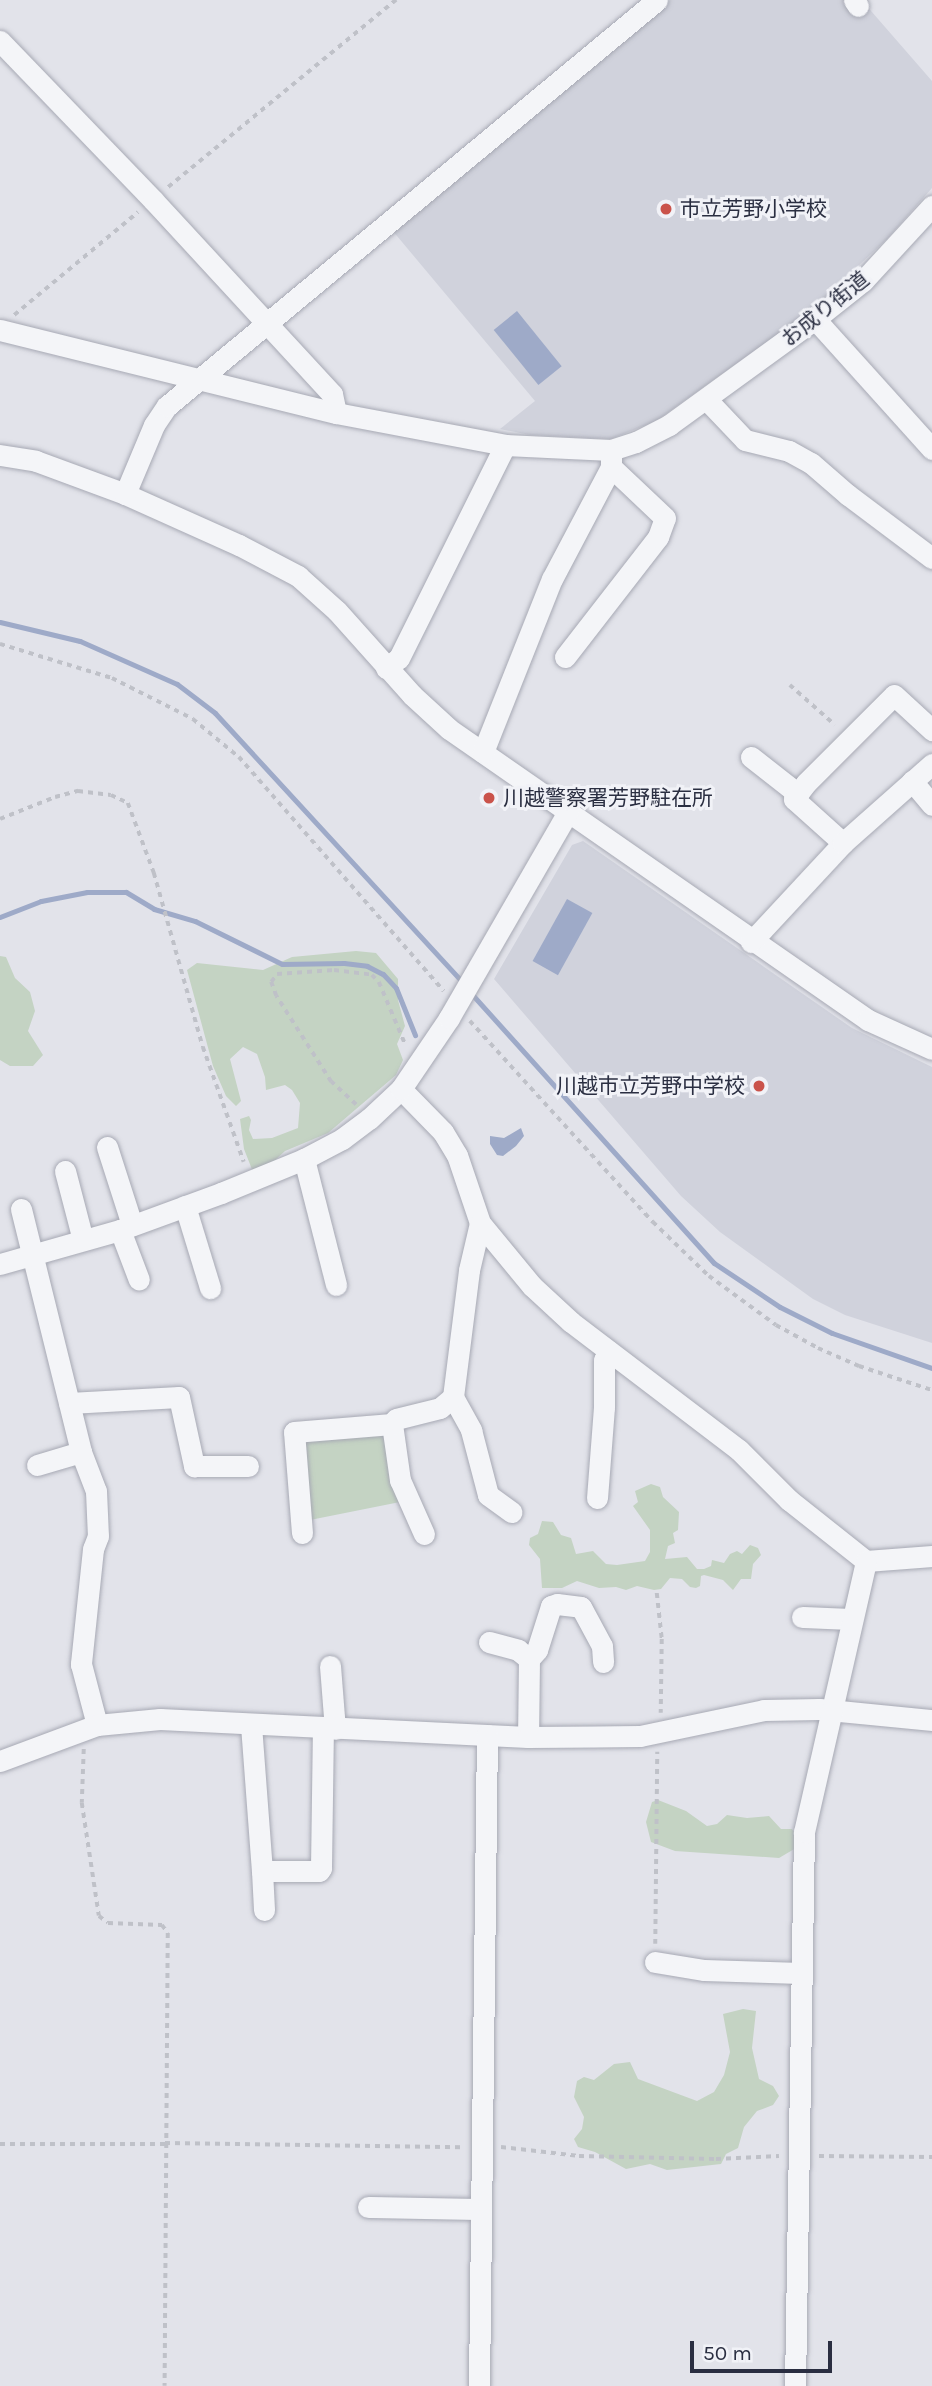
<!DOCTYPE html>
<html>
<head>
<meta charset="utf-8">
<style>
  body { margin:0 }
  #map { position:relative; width:932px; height:2386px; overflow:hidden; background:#e2e3ea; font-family:Karla,"Noto Sans JP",sans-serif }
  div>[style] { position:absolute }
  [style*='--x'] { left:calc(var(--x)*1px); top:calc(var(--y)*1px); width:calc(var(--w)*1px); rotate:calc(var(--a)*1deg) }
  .built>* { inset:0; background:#d0d2dc }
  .green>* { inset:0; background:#c4d3c3 }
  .water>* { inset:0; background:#9eaac8; transform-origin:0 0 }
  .stream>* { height:5px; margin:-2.5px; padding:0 2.5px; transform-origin:2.5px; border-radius:2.5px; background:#9eaac8 }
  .path>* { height:3.5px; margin-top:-1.75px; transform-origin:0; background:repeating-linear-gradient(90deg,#bfc1c8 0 5px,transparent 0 10px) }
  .roads { filter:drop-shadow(0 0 2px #a7a9b4) drop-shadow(0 0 2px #a7a9b4) }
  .minor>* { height:21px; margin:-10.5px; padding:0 10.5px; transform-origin:10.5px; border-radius:10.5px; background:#f4f5f8 }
  .dots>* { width:19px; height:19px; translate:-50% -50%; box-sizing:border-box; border:4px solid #f1f2f7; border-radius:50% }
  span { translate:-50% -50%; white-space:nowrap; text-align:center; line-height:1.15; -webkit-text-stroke:6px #f1f2f7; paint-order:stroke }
  .poi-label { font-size:21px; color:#2a2e41 }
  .left { translate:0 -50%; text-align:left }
  .right { translate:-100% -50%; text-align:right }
  .street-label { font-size:21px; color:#2a2e41 }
  .scale { position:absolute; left:690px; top:2341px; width:142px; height:32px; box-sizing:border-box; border:4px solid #2a2e41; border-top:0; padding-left:9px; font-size:21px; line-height:24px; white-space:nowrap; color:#2a2e41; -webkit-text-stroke:5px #f1f2f7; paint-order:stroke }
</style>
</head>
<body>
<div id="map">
  <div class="built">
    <i style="clip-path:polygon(670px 0,845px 0,865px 4px,932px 81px,932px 188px,887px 239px,810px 311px,656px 421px,611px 439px,530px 435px,500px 429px,535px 401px,392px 230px)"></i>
    <i style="clip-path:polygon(583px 841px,852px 1028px,932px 1067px,932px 1343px,845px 1315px,813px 1299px,720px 1232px,681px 1196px,494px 979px,572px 845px)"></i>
  </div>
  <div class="green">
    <i style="clip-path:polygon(356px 951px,376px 953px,398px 979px,398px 1000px,405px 1026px,397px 1044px,403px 1060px,396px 1075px,328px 1133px,285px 1151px,273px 1162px,253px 1172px,244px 1149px,240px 1119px,249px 1116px,251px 1120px,249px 1130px,253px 1139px,272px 1138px,298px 1128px,300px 1103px,292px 1090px,285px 1085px,266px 1090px,265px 1077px,257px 1054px,243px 1047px,230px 1059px,241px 1101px,236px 1106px,226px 1096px,213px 1066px,187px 970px,197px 963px,263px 970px,292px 957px)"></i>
    <i style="clip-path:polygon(0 956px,6px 957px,15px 978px,30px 992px,35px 1011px,28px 1031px,43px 1055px,33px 1066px,10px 1066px,0 1060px)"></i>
    <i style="clip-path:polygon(387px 1431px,400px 1502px,305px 1521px,299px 1438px)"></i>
    <i style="clip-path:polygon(651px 1484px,660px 1487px,663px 1497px,679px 1512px,678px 1530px,673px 1533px,675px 1543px,668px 1546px,665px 1559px,687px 1557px,697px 1569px,704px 1569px,711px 1566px,712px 1560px,724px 1563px,730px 1554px,737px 1551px,742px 1554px,750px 1545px,758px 1548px,761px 1555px,753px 1564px,751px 1579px,741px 1579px,733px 1590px,723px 1580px,704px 1575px,701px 1576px,700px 1586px,696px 1588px,690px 1587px,682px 1579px,670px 1578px,661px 1589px,654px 1590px,637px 1586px,626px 1590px,616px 1587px,599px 1588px,577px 1581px,562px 1588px,542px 1588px,540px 1559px,529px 1545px,530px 1538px,538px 1534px,542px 1521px,553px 1522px,561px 1535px,571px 1538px,576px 1554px,593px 1551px,606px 1564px,617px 1565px,645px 1561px,650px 1552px,650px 1530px,633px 1506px,638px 1502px,635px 1491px)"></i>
    <i style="clip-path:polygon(658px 1800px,686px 1811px,707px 1826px,717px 1824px,727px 1815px,747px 1818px,769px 1816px,781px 1829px,792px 1829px,798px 1837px,796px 1848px,779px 1858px,675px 1851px,651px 1842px,646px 1822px,652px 1802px)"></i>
    <i style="clip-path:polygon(743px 2009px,756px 2011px,752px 2048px,759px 2079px,773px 2086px,779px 2096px,773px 2105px,757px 2111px,744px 2127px,738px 2148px,726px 2154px,721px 2164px,667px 2170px,650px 2164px,626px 2169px,595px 2152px,578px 2147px,574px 2139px,582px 2129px,584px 2117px,574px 2097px,577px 2081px,584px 2077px,594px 2080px,614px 2064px,630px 2062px,638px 2079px,697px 2101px,714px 2092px,724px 2075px,730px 2052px,723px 2014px)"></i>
  </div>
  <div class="water">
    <i style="left:517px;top:311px;width:71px;height:30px;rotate:51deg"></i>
    <i style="left:567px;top:899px;width:29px;height:71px;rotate:29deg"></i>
    <i style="clip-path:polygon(521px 1128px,524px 1136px,516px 1146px,503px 1156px,497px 1155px,490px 1144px,490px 1136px,504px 1138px)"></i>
  </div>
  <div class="stream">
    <i style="--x:0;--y:622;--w:82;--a:13.4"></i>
    <i style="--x:80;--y:641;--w:106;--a:23.9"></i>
    <i style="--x:177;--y:684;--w:48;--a:37.3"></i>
    <i style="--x:215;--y:713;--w:367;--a:47.4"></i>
    <i style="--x:0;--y:917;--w:44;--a:-21.3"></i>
    <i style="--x:41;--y:901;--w:47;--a:-11.1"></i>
    <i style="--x:87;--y:892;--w:39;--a:0"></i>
    <i style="--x:126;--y:892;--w:33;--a:31"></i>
    <i style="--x:154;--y:909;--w:43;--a:16.3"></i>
    <i style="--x:195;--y:921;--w:97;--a:26.3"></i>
    <i style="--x:282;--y:964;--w:62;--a:-0.9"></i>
    <i style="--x:344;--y:963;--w:23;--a:7"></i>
    <i style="--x:367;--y:966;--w:18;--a:27"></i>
    <i style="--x:383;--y:974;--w:19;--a:47"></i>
    <i style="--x:396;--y:988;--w:51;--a:68"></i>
    <i style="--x:469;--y:991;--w:366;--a:48"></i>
    <i style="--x:714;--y:1263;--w:79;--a:33.7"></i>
    <i style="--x:780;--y:1307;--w:58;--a:26.6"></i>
    <i style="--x:832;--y:1333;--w:106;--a:19.3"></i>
  </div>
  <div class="path">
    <i style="--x:168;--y:187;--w:295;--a:-39.4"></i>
    <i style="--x:14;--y:315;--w:161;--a:-39.7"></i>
    <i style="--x:0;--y:644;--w:117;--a:16.9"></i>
    <i style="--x:112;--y:678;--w:91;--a:26.8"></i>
    <i style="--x:193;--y:719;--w:60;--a:39.6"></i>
    <i style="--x:239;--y:757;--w:311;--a:48.8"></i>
    <i style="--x:790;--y:685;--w:60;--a:41.6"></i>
    <i style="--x:0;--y:819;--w:59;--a:-21.8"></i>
    <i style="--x:55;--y:797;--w:24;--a:-15"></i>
    <i style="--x:78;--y:791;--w:33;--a:7"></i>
    <i style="--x:111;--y:795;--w:19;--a:25"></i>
    <i style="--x:128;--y:803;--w:75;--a:69.6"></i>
    <i style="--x:154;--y:873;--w:181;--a:74.3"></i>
    <i style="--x:203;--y:1047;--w:122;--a:70.4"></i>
    <i style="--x:470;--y:1021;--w:272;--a:47.7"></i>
    <i style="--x:653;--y:1222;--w:78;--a:44"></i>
    <i style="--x:709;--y:1276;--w:83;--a:36.2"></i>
    <i style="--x:776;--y:1325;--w:48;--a:28.7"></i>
    <i style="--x:818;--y:1348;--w:45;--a:23.7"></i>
    <i style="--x:859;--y:1366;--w:77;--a:18.2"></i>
    <i style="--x:356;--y:1105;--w:34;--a:-137"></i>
    <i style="--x:331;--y:1082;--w:102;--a:-122.6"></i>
    <i style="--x:276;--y:996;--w:15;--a:-110"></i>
    <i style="--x:271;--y:982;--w:10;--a:-53"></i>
    <i style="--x:277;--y:974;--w:57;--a:-4"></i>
    <i style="--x:334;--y:970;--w:38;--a:7"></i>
    <i style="--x:372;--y:975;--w:10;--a:45"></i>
    <i style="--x:379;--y:982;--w:69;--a:67.1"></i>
    <i style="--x:657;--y:1593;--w:46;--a:83.8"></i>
    <i style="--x:662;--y:1639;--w:74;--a:90.8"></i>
    <i style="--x:84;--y:1749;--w:54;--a:92.1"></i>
    <i style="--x:82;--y:1803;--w:114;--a:81.4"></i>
    <i style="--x:99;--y:1916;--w:11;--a:38"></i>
    <i style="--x:108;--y:1923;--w:54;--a:2.1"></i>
    <i style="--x:162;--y:1925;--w:10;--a:53"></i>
    <i style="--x:168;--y:1933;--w:453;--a:90.4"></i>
    <i style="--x:655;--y:1944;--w:192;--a:-89.4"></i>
    <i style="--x:165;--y:2143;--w:297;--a:0.8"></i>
    <i style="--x:0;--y:2144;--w:165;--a:0"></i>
    <i style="--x:501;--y:2147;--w:79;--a:6.6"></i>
    <i style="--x:579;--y:2156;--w:137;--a:1.3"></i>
    <i style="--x:716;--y:2159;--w:63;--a:-2.7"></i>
    <i style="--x:819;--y:2156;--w:113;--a:0.5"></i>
  </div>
  <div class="roads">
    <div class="minor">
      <i style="--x:854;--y:0;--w:7;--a:56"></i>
      <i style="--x:0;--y:41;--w:221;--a:46.1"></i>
      <i style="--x:153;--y:200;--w:264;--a:47.3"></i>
      <i style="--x:332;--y:394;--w:19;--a:78"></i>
      <i style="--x:815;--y:319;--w:175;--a:48"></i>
      <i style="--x:0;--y:330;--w:346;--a:13.9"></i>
      <i style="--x:336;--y:413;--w:172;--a:10.7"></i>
      <i style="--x:505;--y:445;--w:106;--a:2.7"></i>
      <i style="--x:611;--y:450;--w:26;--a:-18"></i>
      <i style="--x:636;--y:442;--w:37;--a:-27"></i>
      <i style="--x:669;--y:425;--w:180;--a:-36"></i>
      <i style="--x:815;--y:319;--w:61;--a:-38.4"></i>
      <i style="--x:863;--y:281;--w:102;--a:-47.4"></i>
      <i style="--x:707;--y:400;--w:55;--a:46.5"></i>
      <i style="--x:745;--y:440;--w:45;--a:14"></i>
      <i style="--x:789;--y:451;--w:25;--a:29"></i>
      <i style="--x:811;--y:463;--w:49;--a:40.9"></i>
      <i style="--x:848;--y:495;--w:105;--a:36.9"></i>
      <i style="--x:0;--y:455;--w:36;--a:9"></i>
      <i style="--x:36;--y:461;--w:95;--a:20.3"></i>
      <i style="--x:125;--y:494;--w:125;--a:24.1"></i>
      <i style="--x:239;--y:545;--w:67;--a:27.7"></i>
      <i style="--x:298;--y:576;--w:52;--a:41.9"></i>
      <i style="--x:337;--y:611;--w:113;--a:48.2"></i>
      <i style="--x:412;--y:695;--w:50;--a:42.6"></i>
      <i style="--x:449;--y:729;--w:510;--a:34.78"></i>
      <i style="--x:868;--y:1020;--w:70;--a:24.4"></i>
      <i style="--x:125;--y:494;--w:75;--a:-67.2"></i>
      <i style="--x:154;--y:425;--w:23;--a:-56"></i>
      <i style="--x:167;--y:406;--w:636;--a:-39.64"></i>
      <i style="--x:565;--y:657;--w:152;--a:-52.2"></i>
      <i style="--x:658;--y:537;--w:20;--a:-70"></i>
      <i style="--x:665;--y:518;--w:74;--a:-136.6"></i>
      <i style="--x:386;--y:668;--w:16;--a:-38"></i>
      <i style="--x:399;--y:658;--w:238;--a:-63.5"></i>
      <i style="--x:483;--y:752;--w:186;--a:-68.3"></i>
      <i style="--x:552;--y:579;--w:127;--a:-62.2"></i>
      <i style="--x:611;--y:467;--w:17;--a:-90"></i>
      <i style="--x:751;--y:757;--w:60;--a:38.2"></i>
      <i style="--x:912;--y:781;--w:31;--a:50"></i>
      <i style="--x:843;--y:843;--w:66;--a:-138.1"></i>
      <i style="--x:794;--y:799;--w:20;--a:-53"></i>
      <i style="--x:806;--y:783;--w:124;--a:-45"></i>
      <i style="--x:894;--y:695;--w:52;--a:42.6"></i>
      <i style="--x:751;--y:942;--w:135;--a:-47.1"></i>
      <i style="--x:843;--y:843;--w:119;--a:-41.6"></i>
      <i style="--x:401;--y:1089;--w:60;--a:45.7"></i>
      <i style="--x:443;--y:1132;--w:27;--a:59"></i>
      <i style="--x:457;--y:1155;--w:72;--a:71.3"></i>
      <i style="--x:480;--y:1223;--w:82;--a:50.5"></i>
      <i style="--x:532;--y:1286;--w:53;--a:42.7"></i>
      <i style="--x:571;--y:1322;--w:211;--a:37.3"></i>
      <i style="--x:739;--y:1450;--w:71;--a:45"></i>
      <i style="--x:789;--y:1500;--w:98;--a:38.4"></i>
      <i style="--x:866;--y:1561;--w:66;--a:-4.3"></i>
      <i style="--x:107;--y:1147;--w:82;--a:72.2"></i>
      <i style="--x:304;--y:1159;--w:130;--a:75.7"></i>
      <i style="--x:65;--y:1171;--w:71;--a:75.4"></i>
      <i style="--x:185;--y:1206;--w:86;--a:73"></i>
      <i style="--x:21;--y:1209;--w:250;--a:76.1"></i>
      <i style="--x:81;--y:1452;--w:42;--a:69"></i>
      <i style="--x:96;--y:1491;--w:45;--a:87.5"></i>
      <i style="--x:98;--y:1536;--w:14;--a:111"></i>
      <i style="--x:93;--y:1549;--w:116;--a:96"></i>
      <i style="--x:81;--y:1664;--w:63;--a:75.3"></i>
      <i style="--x:120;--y:1230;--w:53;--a:69.2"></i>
      <i style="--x:0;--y:1264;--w:125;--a:-15.8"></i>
      <i style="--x:120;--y:1230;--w:108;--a:-20.1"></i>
      <i style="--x:221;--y:1193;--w:90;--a:-22.3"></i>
      <i style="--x:304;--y:1159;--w:43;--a:-27.8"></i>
      <i style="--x:342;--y:1139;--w:34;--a:-37"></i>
      <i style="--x:369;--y:1119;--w:44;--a:-43.2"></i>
      <i style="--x:401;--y:1089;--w:86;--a:-55.9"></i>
      <i style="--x:449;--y:1018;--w:238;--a:-60"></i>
      <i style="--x:453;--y:1397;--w:38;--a:61"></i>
      <i style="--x:471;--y:1430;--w:67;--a:75.3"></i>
      <i style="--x:488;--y:1495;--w:29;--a:36"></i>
      <i style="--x:69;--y:1403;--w:110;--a:-3.1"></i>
      <i style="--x:179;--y:1397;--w:71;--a:77.7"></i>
      <i style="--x:194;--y:1466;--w:54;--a:0"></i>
      <i style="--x:392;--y:1424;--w:57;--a:81.9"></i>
      <i style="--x:400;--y:1480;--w:59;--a:66"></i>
      <i style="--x:37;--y:1465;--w:46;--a:-16.5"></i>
      <i style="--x:597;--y:1498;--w:91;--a:-85.6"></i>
      <i style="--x:604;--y:1407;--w:47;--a:-90"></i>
      <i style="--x:604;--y:1360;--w:10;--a:-61"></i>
      <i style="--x:302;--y:1533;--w:101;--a:-94.5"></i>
      <i style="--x:294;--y:1432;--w:98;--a:-4.7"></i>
      <i style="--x:392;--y:1424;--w:6;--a:-51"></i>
      <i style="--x:396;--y:1419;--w:45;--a:-14"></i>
      <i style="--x:440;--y:1408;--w:17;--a:-40"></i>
      <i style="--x:453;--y:1397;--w:128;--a:-82.8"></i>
      <i style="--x:469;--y:1270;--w:48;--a:-76.8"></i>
      <i style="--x:802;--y:1617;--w:50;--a:2.3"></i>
      <i style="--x:489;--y:1642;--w:30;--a:15"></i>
      <i style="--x:518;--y:1650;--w:14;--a:39"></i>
      <i style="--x:529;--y:1659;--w:78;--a:90.7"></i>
      <i style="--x:529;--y:1659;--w:12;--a:-48"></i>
      <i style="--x:537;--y:1650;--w:46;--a:-72.3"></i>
      <i style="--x:551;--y:1606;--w:6;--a:-18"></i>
      <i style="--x:557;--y:1604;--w:24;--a:7"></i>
      <i style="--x:581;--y:1607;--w:44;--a:61.7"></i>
      <i style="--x:602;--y:1646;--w:16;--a:86"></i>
      <i style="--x:330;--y:1666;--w:63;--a:85.5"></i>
      <i style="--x:251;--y:1725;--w:146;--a:85.7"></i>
      <i style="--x:262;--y:1871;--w:57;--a:0"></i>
      <i style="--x:319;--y:1871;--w:4;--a:-56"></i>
      <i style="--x:321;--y:1868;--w:140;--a:-89.2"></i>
      <i style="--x:0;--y:1761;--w:103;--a:-20.4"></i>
      <i style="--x:97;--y:1725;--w:63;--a:-5.4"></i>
      <i style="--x:160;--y:1719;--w:368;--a:2.8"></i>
      <i style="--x:528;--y:1737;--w:112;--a:-0.5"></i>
      <i style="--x:640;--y:1736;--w:127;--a:-11.8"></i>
      <i style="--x:764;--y:1710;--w:55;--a:-1"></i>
      <i style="--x:819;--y:1709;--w:114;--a:5.6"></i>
      <i style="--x:262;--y:1871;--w:39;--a:87"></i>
      <i style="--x:655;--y:1962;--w:50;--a:9.3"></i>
      <i style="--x:704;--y:1970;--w:97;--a:1.8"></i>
      <i style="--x:368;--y:2207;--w:112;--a:1"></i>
      <i style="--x:479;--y:2386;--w:651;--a:-89.3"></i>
      <i style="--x:795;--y:2386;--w:554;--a:-89.07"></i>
      <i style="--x:804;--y:1832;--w:278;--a:-77.1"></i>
    </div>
  </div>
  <div class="dots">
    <i style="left:666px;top:209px;background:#ca534b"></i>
    <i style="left:489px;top:798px;background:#ca534b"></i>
    <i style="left:759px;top:1086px;background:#ca534b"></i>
  </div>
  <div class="poi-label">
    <span class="left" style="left:680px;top:209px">市立芳野小学校</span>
    <span class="left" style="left:503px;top:798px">川越警察署芳野駐在所</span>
    <span class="right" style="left:745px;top:1086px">川越市立芳野中学校</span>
  </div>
  <div class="street-label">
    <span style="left:825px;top:309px;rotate:-39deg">お成り街道</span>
  </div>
  <div class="scale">50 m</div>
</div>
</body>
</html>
